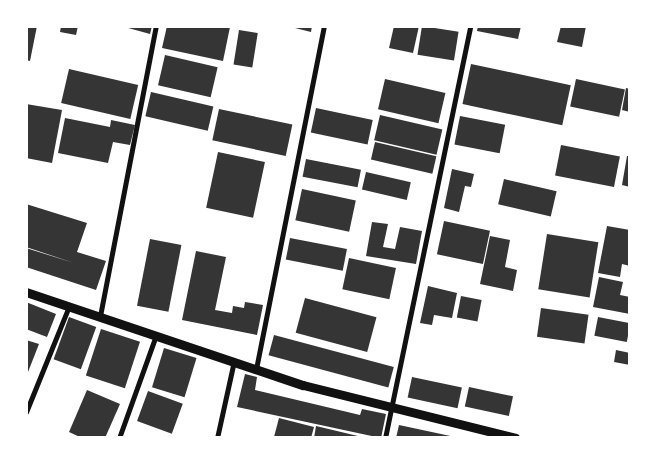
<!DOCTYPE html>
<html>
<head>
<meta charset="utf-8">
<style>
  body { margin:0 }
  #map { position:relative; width:656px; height:464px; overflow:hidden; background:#fff; font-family:Overpass,sans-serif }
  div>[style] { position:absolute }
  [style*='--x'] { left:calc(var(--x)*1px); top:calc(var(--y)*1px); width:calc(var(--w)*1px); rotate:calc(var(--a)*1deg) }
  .building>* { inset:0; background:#353535; transform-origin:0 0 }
  .minor>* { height:5px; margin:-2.5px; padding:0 2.5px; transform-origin:2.5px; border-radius:2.5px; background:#111 }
  .tertiary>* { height:9px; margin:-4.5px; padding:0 4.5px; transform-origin:4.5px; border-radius:4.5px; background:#111 }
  span { translate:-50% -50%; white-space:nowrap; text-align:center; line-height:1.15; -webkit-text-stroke:5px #fff; paint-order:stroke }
  .frame { position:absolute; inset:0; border:28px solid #fff; pointer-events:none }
</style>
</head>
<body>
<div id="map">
  <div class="building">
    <i style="clip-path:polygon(26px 26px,37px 26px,30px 61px,26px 60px)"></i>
    <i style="clip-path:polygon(61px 26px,78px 26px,76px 35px,60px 32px)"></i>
    <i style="clip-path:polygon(121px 26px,152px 26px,150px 34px)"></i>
    <i style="clip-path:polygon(167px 26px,230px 27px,223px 61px,162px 48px)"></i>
    <i style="clip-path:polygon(287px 26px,312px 26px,311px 32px)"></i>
    <i style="clip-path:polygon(394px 26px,419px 26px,413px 53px,389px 48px)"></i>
    <i style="left:422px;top:26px;width:37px;height:29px;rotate:9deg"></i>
    <i style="clip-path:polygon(478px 26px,521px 26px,518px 39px,477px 31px)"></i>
    <i style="clip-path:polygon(561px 26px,586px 26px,582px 47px,557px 42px)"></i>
    <i style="left:239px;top:30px;width:19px;height:35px;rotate:9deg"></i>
    <i style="left:165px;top:55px;width:54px;height:31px;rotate:13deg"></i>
    <i style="left:471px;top:64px;width:102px;height:41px;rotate:12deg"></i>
    <i style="left:69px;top:69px;width:71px;height:35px;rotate:13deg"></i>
    <i style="left:385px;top:79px;width:62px;height:31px;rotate:13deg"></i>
    <i style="left:576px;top:79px;width:50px;height:28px;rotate:12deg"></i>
    <i style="clip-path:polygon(626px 88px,630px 89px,630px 112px,622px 110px)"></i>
    <i style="left:151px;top:92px;width:64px;height:25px;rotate:13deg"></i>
    <i style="clip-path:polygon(26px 104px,62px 110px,52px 163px,26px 158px)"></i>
    <i style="left:316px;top:108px;width:58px;height:25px;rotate:12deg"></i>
    <i style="left:219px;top:109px;width:75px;height:32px;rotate:12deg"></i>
    <i style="left:380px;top:115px;width:64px;height:26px;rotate:13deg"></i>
    <i style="left:460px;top:116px;width:46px;height:29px;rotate:11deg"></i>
    <i style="clip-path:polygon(65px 118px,110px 127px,111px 120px,135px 125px,130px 145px,113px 142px,108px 163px,58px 153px)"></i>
    <i style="left:375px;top:142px;width:63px;height:18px;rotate:13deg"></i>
    <i style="left:561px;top:145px;width:60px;height:31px;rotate:11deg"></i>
    <i style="left:218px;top:152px;width:48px;height:57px;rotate:12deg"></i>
    <i style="clip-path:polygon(627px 156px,630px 156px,630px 187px,622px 185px)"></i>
    <i style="left:306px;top:159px;width:56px;height:18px;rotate:11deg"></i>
    <i style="clip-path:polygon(452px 169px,474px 174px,471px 187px,465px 186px,459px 212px,444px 208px)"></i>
    <i style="left:366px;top:172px;width:46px;height:18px;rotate:13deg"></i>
    <i style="left:504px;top:179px;width:54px;height:26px;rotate:13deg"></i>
    <i style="left:302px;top:189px;width:55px;height:32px;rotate:12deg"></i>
    <i style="clip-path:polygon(26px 204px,87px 223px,77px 252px,106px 261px,96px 290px,26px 267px,26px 248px,74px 263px,26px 247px)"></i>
    <i style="left:444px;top:221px;width:47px;height:34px;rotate:12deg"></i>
    <i style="clip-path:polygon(372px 222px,388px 224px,383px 247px,395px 249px,400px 227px,422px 231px,416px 264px,366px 256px)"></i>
    <i style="clip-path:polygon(607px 226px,630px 230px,630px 266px,622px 264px,620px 277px,598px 273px)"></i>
    <i style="left:547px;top:234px;width:52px;height:56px;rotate:9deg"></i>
    <i style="clip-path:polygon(490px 236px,510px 240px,505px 267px,517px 270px,513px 291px,480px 284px)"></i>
    <i style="left:290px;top:238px;width:58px;height:22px;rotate:11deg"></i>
    <i style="left:150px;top:239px;width:32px;height:68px;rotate:11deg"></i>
    <i style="clip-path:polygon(196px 251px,226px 257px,215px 310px,232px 313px,233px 306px,244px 308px,245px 302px,263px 305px,257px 335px,182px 320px)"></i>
    <i style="left:349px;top:258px;width:48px;height:32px;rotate:12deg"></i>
    <i style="clip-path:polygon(599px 277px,623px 282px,620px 295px,630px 297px,630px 314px,593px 307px)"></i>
    <i style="clip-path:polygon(428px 286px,457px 293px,452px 318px,434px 315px,432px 325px,420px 323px)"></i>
    <i style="left:461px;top:296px;width:21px;height:22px;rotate:11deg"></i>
    <i style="left:305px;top:298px;width:74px;height:36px;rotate:15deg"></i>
    <i style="clip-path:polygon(26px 302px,56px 314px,47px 337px,26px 329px)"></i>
    <i style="left:541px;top:308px;width:48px;height:29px;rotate:8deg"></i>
    <i style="left:69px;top:317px;width:29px;height:45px;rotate:20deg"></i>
    <i style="left:598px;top:317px;width:33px;height:19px;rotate:11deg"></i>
    <i style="left:101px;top:329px;width:41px;height:49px;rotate:18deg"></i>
    <i style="left:274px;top:335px;width:124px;height:21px;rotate:15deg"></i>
    <i style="clip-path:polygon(26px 340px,39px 344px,28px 372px,26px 372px)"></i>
    <i style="left:164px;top:348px;width:34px;height:41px;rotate:17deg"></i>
    <i style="clip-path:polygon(616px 350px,630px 353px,630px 365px,614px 362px)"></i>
    <i style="clip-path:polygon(245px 374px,257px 377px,255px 390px,360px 415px,362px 409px,386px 414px,381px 438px,237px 407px)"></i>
    <i style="left:412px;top:377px;width:51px;height:21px;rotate:12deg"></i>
    <i style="left:469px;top:387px;width:45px;height:20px;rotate:12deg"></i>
    <i style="clip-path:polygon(87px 390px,120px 404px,105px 438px,82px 438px,69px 432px)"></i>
    <i style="left:148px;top:391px;width:37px;height:32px;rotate:20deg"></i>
    <i style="clip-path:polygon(279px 418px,314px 427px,311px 438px,274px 437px)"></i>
    <i style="clip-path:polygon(399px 425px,455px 437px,454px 438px,396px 438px)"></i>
    <i style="clip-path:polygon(316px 426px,362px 437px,362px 438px,314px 438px)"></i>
  </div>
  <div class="minor">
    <i style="--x:100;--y:316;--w:295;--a:-79.1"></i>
    <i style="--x:256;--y:369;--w:350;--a:-78.8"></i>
    <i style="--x:26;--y:412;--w:114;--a:-67.9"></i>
    <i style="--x:119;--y:438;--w:109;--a:-70.2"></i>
    <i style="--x:217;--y:438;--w:79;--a:-77.6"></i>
    <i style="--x:385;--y:438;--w:421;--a:-78.3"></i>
  </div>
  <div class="tertiary">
    <i style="--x:26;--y:292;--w:292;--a:18.6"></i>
    <i style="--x:303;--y:385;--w:219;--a:14"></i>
  </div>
  <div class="frame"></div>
</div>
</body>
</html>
